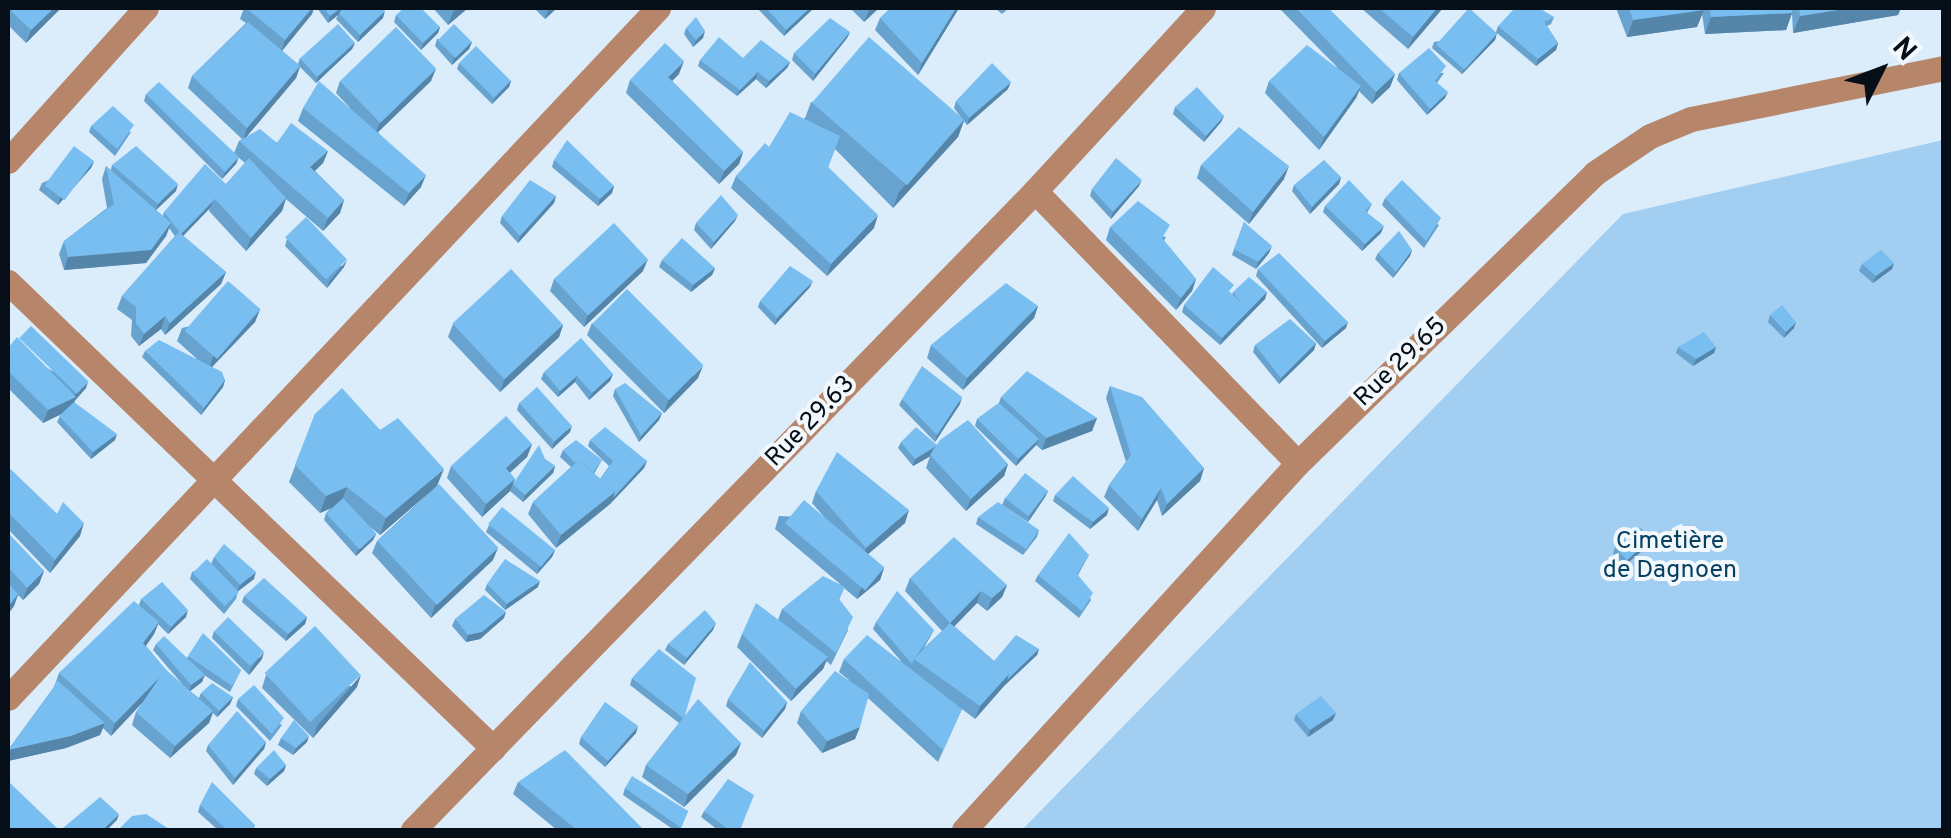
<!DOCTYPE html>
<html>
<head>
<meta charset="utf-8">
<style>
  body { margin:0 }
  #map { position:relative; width:1951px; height:838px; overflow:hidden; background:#dbecfa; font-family:Overpass,sans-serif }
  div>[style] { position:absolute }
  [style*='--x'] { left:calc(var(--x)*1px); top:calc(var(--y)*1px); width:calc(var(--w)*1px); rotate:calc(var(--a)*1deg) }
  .green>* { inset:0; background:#a1cef1 }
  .street>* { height:25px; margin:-12.5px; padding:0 12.5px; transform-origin:12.5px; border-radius:12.5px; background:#b7866a }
  .wall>* { inset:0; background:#68a3cf }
  .shaded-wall>* { inset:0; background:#5585a9 }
  .building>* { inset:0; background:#79bef1; transform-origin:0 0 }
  span { translate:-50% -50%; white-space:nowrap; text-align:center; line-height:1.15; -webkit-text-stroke:8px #f2f8fc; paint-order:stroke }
  .street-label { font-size:25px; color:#060f17 }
  .park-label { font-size:25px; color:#074061 }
  .frame { position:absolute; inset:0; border:10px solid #060f17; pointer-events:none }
  .north { position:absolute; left:1831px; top:20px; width:100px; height:100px; -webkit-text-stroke:8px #f2f8fc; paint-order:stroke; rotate:48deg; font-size:28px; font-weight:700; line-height:40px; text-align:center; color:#060f17 }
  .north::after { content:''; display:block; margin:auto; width:35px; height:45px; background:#060f17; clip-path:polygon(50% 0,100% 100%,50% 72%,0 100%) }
</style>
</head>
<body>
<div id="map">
  <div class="green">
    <i style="clip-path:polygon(1943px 140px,1943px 830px,1022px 830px,1623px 214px)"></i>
  </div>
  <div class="street">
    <i style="--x:8;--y:161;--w:206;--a:-48"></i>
    <i style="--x:1035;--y:191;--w:378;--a:46"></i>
    <i style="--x:8;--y:282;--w:673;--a:43.86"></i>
    <i style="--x:8;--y:698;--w:948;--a:-46.71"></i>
    <i style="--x:413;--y:830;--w:892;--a:-45.77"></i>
    <i style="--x:1035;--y:191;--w:248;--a:-47.4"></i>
    <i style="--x:964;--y:830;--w:496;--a:-47.7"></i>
    <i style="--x:1298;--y:463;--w:415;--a:-44.3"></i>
    <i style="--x:1595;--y:173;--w:66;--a:-33.9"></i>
    <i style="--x:1650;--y:136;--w:44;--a:-22.5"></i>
    <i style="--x:1691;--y:119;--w:258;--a:-11.4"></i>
  </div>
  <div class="wall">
    <i style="clip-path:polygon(8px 8px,61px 8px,26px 43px,8px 25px)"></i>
    <i style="clip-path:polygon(244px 8px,314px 8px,312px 14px,282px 51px,298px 64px,300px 58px,355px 43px,352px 49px,316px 83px,300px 67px,296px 78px,246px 137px,328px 151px,323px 163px,315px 171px,344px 200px,340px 213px,323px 231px,286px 199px,282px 211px,246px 251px,209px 211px,210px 208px,183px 236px,226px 272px,221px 284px,165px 335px,161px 329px,139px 346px,131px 336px,132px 320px,117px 309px,122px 296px,175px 236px,169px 228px,166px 236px,146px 263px,64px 270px,59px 254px,64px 241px,107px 208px,102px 179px,106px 166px,111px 170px,112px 165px,176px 191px,156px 210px,163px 216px,164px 212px,226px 184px,245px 163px,238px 157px,236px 164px,222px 179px,144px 101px,146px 94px,234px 153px,239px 141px,242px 139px,188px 88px,192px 76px,246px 23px,240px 19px)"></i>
    <i style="clip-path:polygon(317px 8px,382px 8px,383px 18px,358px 42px,336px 19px,338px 15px,328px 23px)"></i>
    <i style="clip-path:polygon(433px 8px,468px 8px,448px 25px)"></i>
    <i style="clip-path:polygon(534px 8px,557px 8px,545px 19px)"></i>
    <i style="clip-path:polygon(757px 8px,814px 8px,784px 36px)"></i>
    <i style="clip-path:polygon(850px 8px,879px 8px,864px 22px)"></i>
    <i style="clip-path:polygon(959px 8px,918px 75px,875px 30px,880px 18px)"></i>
    <i style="clip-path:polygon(995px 8px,1009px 8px,1002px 14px)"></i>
    <i style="clip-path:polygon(1279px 8px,1328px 8px,1395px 74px,1390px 87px,1372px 104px,1359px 91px,1356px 98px,1319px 150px,1265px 93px,1269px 81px,1337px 67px)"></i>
    <i style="clip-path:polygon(1361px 8px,1443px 8px,1408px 49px)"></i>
    <i style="clip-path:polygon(1616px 8px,1901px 8px,1898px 15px,1793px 33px,1792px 13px,1786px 30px,1705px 34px,1702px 14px,1697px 27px,1627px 37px)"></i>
    <i style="clip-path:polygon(396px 15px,440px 27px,438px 33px,421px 50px,394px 22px)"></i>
    <i style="clip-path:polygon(1554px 17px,1551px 24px,1547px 26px,1558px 43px,1556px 50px,1536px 66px,1497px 33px,1495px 40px,1462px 74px,1432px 48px,1434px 42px,1496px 32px,1498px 26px)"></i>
    <i style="clip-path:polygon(686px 28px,703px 38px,693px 47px,684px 34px)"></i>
    <i style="clip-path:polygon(850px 32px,847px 38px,813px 81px,792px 60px,794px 53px)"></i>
    <i style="clip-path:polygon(437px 39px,472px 42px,469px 49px,452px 65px,435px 46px)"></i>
    <i style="clip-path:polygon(743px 58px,790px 62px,787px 68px,766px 88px,756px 79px,737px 96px,698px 66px,700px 60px)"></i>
    <i style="clip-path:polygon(459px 63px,511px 81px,509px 87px,492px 104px,457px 69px)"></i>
    <i style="clip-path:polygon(1399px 73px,1444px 73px,1437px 83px,1445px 98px,1427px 115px,1397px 80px)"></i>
    <i style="clip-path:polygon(679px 74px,672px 81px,743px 152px,739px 164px,719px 184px,626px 93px,630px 80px)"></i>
    <i style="clip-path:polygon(340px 81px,431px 81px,378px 132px,421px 187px,404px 206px,298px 121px,303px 108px,350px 108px,336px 93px)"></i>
    <i style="clip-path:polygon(1008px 89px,967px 125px,964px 121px,958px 137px,893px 208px,835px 149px,828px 167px,874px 228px,827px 276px,731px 188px,736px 176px,805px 118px,811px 102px,962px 119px,954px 108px,956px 101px)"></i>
    <i style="clip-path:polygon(1175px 107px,1224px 116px,1221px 122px,1204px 142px,1173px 114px)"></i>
    <i style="clip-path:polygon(91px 126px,131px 132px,115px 156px,89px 132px)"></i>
    <i style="clip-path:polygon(554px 160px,614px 186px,612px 193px,598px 206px,552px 167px)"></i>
    <i style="clip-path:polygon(94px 161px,91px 168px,58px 205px,39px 190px,42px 183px)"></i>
    <i style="clip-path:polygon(1201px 165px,1284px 179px,1249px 224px,1197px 178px)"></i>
    <i style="clip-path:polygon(1341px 177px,1339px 184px,1310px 214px,1292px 191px,1294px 185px)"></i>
    <i style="clip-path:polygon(1139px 186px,1111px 219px,1090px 196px,1092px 189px)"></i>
    <i style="clip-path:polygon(556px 196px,554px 203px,518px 243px,500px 223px,502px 216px)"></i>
    <i style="clip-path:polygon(1385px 198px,1439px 225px,1424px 248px,1382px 205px)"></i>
    <i style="clip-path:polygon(1372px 204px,1367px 213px,1381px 233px,1362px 251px,1323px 212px,1325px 206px)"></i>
    <i style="clip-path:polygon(735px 221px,711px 249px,694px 230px,696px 223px)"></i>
    <i style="clip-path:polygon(1244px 222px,1269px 253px,1256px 269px,1232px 255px)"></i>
    <i style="clip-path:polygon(1110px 227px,1166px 237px,1164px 241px,1196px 279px,1192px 291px,1176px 310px,1106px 240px)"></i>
    <i style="clip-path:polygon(287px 239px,344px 267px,327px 288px,285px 246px)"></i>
    <i style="clip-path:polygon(1412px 250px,1410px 256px,1393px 278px,1375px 259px,1378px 253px)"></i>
    <i style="clip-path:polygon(662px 260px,715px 268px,712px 275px,691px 292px,659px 267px)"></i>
    <i style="clip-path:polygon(1862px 264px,1892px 269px,1873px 283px,1859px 271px)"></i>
    <i style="clip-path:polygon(1258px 269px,1346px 328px,1322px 348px,1256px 276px)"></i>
    <i style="clip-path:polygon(643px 271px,584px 327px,550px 291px,554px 279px)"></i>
    <i style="clip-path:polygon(810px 287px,775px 325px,758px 307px,760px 301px)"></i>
    <i style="clip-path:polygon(1233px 292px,1267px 292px,1265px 299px,1220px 345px,1182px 312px,1184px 305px,1231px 293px,1232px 295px)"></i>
    <i style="clip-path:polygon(1038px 306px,1034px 318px,963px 390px,927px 358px,931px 345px)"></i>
    <i style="clip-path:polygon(260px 309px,255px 322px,212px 367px,225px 380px,223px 387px,201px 415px,142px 357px,145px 351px,197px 359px,177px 341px,182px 328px)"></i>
    <i style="clip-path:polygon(1770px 315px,1794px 328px,1784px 338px,1768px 322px)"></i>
    <i style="clip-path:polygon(592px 323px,698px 378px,664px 413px,587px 335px)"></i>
    <i style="clip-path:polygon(453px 324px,563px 325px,559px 337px,500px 392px,448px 337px)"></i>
    <i style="clip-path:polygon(1316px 343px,1314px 350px,1279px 384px,1253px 352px,1255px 345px)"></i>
    <i style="clip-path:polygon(1678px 347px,1716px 347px,1714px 353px,1693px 366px,1676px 353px)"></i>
    <i style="clip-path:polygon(8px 348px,86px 388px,74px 402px,115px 440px,91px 459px,57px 422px,61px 414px,43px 423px,8px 388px)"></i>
    <i style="clip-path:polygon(544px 372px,613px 374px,610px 381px,589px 400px,575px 382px,558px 397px,541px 379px)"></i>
    <i style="clip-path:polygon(1110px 386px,1204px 468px,1200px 481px,1162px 516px,1157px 500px,1138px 531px,1104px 497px,1109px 485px,1126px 462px,1106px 398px)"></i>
    <i style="clip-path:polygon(615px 389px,662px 413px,659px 420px,639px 442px,613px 396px)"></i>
    <i style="clip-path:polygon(1001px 397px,1097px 418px,1092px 431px,1042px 450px,1036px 445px,1016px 466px,975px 426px,977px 419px,999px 403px)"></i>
    <i style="clip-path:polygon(902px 399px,960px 404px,935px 442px,899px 405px)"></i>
    <i style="clip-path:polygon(519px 403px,570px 432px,552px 449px,517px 410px)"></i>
    <i style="clip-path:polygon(315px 414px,380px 430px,437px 485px,493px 560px,431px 618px,372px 553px,377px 541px,432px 490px,380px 535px,370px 527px,376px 534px,373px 540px,356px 556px,324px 520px,326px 513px,331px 508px,320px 513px,289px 482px)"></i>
    <i style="clip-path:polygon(590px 440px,647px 461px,644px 468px,610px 504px,556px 548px,528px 514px,533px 502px,571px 467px,560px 457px,563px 450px,602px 460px,594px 474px,600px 479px,609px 466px,588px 446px)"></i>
    <i style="clip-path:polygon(901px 442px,937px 445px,1008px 464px,1004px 476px,966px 511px,926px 468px,930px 456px,913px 466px,898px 448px)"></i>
    <i style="clip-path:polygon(532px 444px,527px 457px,510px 473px,515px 479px,513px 484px,545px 459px,555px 466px,553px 473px,523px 502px,510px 491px,482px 517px,447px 478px,451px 466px)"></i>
    <i style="clip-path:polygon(8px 467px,80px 536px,50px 573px,8px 529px)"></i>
    <i style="clip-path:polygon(816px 491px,905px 523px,868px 554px,884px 568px,880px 580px,857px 599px,844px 588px,839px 600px,848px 630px,831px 665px,826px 661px,823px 669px,791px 701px,737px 647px,742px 634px,778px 620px,782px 609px,840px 584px,775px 529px,779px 516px,825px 518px,812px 503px)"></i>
    <i style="clip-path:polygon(1048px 491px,1045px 497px,1028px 522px,1002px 505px,1005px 498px)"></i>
    <i style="clip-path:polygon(1055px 495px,1107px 515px,1090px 529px,1053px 501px)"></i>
    <i style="clip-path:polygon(978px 517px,1039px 530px,1037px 537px,1023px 555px,976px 524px)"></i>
    <i style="clip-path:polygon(489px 525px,555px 550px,552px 557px,537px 574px,486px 532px)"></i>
    <i style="clip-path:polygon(8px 533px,44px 571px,39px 584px,23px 600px,18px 595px,14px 606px,8px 614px)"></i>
    <i style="clip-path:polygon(1650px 540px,1648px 546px,1624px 566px,1613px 554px,1615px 547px)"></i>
    <i style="clip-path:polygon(1089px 555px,1078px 575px,1091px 600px,1079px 618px,1035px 581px,1038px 575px)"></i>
    <i style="clip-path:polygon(214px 557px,254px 579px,238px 591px,236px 599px,224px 614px,190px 579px,192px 572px,211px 564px)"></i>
    <i style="clip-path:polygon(910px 578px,1007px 585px,1002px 597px,987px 611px,977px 603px,954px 626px,994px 661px,1039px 649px,1037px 655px,1004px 686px,975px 719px,962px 709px,938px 762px,868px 698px,855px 739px,822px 753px,797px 723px,801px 711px,849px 680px,839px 672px,844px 659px,901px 661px,873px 629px,876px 622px,934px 630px,924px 648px,942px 631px,905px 591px)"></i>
    <i style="clip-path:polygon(487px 584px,538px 587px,505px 610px,485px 590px)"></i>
    <i style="clip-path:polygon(244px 596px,307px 617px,305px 624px,286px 641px,242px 602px)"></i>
    <i style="clip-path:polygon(141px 599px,186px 617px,168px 634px,158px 624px,154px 634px,146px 646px,166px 670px,183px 685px,153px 650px,156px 644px,187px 658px,188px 656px,241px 670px,230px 692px,204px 675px,202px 682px,190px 691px,199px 698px,201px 693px,233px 697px,230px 704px,217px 717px,213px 713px,209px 723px,170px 758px,132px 725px,136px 712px,143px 702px,111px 736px,103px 728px,100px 735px,66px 748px,8px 761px,8px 750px,54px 687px,59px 673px,139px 605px)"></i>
    <i style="clip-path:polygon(504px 618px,480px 639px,466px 642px,452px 626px,455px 619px)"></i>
    <i style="clip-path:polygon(713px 630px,684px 665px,665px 650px,668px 644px)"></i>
    <i style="clip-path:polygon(214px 631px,262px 659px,249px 675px,212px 638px)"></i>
    <i style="clip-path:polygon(266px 675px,357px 687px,313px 738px,262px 688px)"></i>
    <i style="clip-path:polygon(632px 678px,685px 715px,741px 743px,736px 755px,684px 807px,642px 777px,646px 765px,679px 723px,630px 685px)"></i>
    <i style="clip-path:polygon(238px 699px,282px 725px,270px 741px,236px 706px)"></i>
    <i style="clip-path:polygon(728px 699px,787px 702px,785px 709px,762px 738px,726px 706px)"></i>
    <i style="clip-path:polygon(1296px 714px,1333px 720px,1308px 737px,1294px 720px)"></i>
    <i style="clip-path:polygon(636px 733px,605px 767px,579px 744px,581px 737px)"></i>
    <i style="clip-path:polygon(281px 738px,307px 742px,293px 755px,278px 745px)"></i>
    <i style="clip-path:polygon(266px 742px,264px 749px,233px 785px,206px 751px,208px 745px)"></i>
    <i style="clip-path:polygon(286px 765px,284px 771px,267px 786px,254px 774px,256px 768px)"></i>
    <i style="clip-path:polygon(518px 782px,644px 830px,557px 830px,513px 794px)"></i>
    <i style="clip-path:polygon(625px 788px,688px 811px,680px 830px,674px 830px,623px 795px)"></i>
    <i style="clip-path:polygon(200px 805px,255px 825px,253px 830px,218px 830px,198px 812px)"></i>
    <i style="clip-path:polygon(704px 811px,740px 830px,718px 830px,701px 817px)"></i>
  </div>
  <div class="shaded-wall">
    <i style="clip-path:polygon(54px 8px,61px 8px,26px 43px,31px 30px)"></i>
    <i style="clip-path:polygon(312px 8px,314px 8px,312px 14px,281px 52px,285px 40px)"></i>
    <i style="clip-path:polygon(341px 8px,343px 11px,328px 23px,330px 16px)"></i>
    <i style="clip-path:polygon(458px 8px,468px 8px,448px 25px,453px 12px)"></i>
    <i style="clip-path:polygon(549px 8px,557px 8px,545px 19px)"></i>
    <i style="clip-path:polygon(810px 8px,814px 8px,784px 36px,786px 30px)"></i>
    <i style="clip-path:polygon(871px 8px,879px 8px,864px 22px,869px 10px)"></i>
    <i style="clip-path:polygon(956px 8px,959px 8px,918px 75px,922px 63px)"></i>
    <i style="clip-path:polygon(1437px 8px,1443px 8px,1408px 49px,1413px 37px)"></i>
    <i style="clip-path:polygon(1851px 8px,1901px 8px,1898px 15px,1793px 33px,1800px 16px)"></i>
    <i style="clip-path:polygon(1704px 10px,1697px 27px,1627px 37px,1633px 20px)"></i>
    <i style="clip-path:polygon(385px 11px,383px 18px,358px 42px,360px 35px)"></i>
    <i style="clip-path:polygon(1792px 13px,1786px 30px,1705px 34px,1711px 17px)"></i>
    <i style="clip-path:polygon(440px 27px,438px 33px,421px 50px,423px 43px)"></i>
    <i style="clip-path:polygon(705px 31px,703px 38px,693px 47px,696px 40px)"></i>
    <i style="clip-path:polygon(850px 32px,847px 38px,813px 81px,815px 74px)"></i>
    <i style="clip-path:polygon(1497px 33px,1495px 40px,1462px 74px,1464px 68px)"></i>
    <i style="clip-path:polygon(472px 42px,469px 49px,452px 65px,454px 58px)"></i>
    <i style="clip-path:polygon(355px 43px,352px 49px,316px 83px,318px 77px)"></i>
    <i style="clip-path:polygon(1558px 43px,1556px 50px,1536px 66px,1538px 59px)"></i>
    <i style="clip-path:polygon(684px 61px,679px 74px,664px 89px,668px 77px)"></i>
    <i style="clip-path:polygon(790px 62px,787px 68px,766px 88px,769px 81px)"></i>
    <i style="clip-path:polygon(300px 66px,296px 78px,243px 141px,247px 128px)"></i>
    <i style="clip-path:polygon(436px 69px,431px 81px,375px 135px,380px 122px)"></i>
    <i style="clip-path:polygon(758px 72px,756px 79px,737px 96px,740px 90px)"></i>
    <i style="clip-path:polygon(1395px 74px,1390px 87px,1372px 104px,1376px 92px)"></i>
    <i style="clip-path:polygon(511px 81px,509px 87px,492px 104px,495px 98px)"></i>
    <i style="clip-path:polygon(1011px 82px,1008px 89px,967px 125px,969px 118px)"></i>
    <i style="clip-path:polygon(1361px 86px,1356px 98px,1319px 150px,1324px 137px)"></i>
    <i style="clip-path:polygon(1448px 92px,1445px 98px,1427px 115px,1430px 109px)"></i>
    <i style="clip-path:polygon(1224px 116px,1221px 122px,1204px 142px,1206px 136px)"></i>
    <i style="clip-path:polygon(964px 120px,958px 137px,893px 208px,899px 192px)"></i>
    <i style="clip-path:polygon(328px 151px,323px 163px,306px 179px,310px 167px)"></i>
    <i style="clip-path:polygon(743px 152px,739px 164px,719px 184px,724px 171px)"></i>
    <i style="clip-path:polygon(239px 157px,236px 164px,222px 179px,225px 172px)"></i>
    <i style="clip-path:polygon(94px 161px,91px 168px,58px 205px,60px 198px)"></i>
    <i style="clip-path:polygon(1289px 166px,1284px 179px,1249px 224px,1253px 212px)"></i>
    <i style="clip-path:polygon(426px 175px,421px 187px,404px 206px,409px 193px)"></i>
    <i style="clip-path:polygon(1341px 177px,1339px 184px,1310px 214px,1312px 207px)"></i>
    <i style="clip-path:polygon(1142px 180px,1139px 186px,1111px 219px,1113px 212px)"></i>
    <i style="clip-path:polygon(178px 184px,176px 191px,156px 210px,158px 204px)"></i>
    <i style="clip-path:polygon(614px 186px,612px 193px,598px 206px,600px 199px)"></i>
    <i style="clip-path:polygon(556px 196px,554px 203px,518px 243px,520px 236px)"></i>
    <i style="clip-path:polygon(286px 198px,282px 211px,246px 251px,251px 238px)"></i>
    <i style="clip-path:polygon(344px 200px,340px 213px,323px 231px,328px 218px)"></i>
    <i style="clip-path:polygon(213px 201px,210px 208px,179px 240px,181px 234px)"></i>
    <i style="clip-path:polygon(738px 215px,735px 221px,711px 249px,714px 242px)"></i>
    <i style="clip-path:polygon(878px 215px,874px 228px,827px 276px,831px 264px)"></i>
    <i style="clip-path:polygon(171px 223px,166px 236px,146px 263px,64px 270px,68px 257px)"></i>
    <i style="clip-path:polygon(1384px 226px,1381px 233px,1362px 251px,1365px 244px)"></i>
    <i style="clip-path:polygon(1272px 246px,1269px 253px,1256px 269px,1258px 262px)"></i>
    <i style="clip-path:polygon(1412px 250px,1410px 256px,1393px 278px,1396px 272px)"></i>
    <i style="clip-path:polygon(648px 259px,643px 271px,584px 327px,588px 314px)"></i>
    <i style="clip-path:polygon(347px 260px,344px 267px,327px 288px,329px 282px)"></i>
    <i style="clip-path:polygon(1894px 263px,1892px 269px,1873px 283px,1876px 276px)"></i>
    <i style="clip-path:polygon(715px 268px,712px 275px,691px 292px,693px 285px)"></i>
    <i style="clip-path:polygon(226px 272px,221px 284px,165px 335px,170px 323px)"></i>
    <i style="clip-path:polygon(1196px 279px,1192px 291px,1176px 310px,1181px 298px)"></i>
    <i style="clip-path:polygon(813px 281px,810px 287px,775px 325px,777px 318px)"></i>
    <i style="clip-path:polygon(1267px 292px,1265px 299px,1220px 345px,1222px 338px)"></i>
    <i style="clip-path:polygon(1038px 306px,1034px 318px,963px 390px,967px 378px)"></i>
    <i style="clip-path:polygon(260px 309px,255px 322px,209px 370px,213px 357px)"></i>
    <i style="clip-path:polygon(165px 316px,161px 329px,139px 346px,144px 334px)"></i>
    <i style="clip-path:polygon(1348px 322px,1346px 328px,1322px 348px,1325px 341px)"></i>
    <i style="clip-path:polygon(1796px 322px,1794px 328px,1784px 338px,1786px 332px)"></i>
    <i style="clip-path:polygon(563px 325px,559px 337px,500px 392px,504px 380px)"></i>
    <i style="clip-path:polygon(1316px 343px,1314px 350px,1279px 384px,1281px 378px)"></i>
    <i style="clip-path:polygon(1716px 347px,1714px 353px,1693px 366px,1696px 359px)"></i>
    <i style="clip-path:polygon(703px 366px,698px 378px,664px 413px,668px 401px)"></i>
    <i style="clip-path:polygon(613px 374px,610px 381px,589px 400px,592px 393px)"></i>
    <i style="clip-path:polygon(577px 376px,575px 382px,558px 397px,560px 391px)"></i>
    <i style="clip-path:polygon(225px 380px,223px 387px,201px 415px,204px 408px)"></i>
    <i style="clip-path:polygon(88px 382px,86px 388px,75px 400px,72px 409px,43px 423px,48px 410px,76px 394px)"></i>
    <i style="clip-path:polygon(962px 397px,960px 404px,935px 442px,937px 435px)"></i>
    <i style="clip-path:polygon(662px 413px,659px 420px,639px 442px,641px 436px)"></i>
    <i style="clip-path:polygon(1097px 418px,1092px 431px,1042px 450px,1046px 438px)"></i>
    <i style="clip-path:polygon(572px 426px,570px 432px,552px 449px,554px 442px)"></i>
    <i style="clip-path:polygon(117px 434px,115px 440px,91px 459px,93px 452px)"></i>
    <i style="clip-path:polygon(1039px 439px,1036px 445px,1016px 466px,1018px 459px)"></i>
    <i style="clip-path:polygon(532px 444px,527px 457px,501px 480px,506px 468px)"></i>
    <i style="clip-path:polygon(938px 446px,936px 453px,913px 466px,915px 459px)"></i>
    <i style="clip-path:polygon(647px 461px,644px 468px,610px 504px,556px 548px,561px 535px)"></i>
    <i style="clip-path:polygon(1008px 464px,1004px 476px,966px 511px,971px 499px)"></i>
    <i style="clip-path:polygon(555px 466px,553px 473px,523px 502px,525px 495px)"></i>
    <i style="clip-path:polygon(1204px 468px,1200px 481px,1162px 516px,1167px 504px)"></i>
    <i style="clip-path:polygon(444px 469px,437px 486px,380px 535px,386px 518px)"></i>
    <i style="clip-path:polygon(515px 479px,510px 491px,482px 517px,486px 504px)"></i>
    <i style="clip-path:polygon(347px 487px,341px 504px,320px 513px,326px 496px)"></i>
    <i style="clip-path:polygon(1161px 488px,1157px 500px,1138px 531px,1142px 519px)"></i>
    <i style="clip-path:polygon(1048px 491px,1045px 497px,1028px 522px,1030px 516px)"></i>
    <i style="clip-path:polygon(1109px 508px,1107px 515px,1090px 529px,1093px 522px)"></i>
    <i style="clip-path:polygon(909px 510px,905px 523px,861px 560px,866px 548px)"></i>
    <i style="clip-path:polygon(84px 523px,80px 536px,50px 573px,55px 560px)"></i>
    <i style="clip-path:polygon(376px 534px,373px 540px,356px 556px,358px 549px)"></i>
    <i style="clip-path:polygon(1650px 540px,1648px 546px,1624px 566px,1627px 560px)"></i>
    <i style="clip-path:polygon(498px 548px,493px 560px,431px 618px,435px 605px)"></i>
    <i style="clip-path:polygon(555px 550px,552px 557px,537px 574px,539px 568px)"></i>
    <i style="clip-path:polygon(884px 568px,880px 580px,857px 599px,862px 586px)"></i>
    <i style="clip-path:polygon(44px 571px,39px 584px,23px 600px,27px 588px)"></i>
    <i style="clip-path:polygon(256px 572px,254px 579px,237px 592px,240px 585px)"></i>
    <i style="clip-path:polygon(540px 581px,538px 587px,505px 610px,507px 604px)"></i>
    <i style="clip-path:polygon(1007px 585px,1002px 597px,987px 611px,992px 598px)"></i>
    <i style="clip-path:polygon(981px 591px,977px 603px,946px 635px,950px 623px)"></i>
    <i style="clip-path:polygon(18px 594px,14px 606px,8px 614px,8px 607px)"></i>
    <i style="clip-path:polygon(188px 610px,186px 617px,168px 634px,171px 627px)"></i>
    <i style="clip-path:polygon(506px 612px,504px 618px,480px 639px,466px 642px,468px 635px)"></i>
    <i style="clip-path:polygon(307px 617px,305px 624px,286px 641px,288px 634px)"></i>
    <i style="clip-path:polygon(159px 622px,154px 634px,139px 655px,143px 643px)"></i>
    <i style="clip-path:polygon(716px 623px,713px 630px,684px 665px,687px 658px)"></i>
    <i style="clip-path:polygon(1039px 649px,1037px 655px,1004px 686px,975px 719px,980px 706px,1009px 674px)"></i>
    <i style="clip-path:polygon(264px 652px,262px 659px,249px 675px,251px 668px)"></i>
    <i style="clip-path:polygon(828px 657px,823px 669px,791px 701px,796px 689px)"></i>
    <i style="clip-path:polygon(205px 675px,202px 682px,189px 692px,191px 685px)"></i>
    <i style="clip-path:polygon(361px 675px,357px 687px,313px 738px,317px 726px)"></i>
    <i style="clip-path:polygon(160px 677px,155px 689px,111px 736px,115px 723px)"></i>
    <i style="clip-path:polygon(233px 697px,230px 704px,217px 717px,219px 711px)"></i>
    <i style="clip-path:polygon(787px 702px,785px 709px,762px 738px,764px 731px)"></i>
    <i style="clip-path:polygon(213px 711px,209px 723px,170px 758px,175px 746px)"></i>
    <i style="clip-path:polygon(1336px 713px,1333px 720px,1308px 737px,1310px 730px)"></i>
    <i style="clip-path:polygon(105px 723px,100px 735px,66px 748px,8px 761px,8px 750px)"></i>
    <i style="clip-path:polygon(638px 726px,636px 733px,605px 767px,608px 761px)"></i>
    <i style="clip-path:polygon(860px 727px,855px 739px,822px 753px,827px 741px)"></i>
    <i style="clip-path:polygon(309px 736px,307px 742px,293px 755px,296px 748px)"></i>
    <i style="clip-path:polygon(266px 742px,264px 749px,233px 785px,235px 778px)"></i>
    <i style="clip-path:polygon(741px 743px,736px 755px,684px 807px,688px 794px)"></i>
    <i style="clip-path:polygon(286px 765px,284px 771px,267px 786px,270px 779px)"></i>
    <i style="clip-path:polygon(119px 814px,117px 820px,107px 830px,102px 830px)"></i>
  </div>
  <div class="building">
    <i style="clip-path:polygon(8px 8px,54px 8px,31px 30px)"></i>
    <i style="clip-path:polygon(246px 8px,312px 8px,285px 40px)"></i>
    <i style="clip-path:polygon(324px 8px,341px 8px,330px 16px)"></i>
    <i style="clip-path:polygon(343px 8px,382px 8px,385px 11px,360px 35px,339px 13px)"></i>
    <i style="clip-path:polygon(404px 8px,421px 8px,440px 27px,423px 43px,396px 15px)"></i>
    <i style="clip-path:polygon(766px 8px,810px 8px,786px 30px)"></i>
    <i style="clip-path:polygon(890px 8px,956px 8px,922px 63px,880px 18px)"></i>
    <i style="clip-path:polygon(1296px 8px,1328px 8px,1395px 74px,1376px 92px)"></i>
    <i style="clip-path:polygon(1379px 8px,1437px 8px,1413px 37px)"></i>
    <i style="left:1469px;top:8px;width:38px;height:49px;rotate:42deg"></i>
    <i style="clip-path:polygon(1515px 8px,1539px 8px,1554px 17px,1544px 22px,1558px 43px,1538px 59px,1498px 26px)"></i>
    <i style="clip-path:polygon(1629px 8px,1703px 8px,1704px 10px,1633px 20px)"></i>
    <i style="clip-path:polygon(1710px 8px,1792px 8px,1792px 13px,1711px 17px)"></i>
    <i style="clip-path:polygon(1799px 8px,1851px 8px,1800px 16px)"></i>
    <i style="clip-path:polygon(696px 17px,705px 31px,696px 40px,686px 28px)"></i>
    <i style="clip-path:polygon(830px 18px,850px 32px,815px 74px,794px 53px)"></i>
    <i style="clip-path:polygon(248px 22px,300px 66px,247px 128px,192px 76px)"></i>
    <i style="left:338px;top:24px;width:25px;height:51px;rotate:48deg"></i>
    <i style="left:454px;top:24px;width:25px;height:23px;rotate:45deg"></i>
    <i style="left:396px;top:27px;width:58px;height:78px;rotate:46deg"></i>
    <i style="clip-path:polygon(719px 37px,743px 58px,761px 40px,790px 62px,769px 81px,758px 72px,740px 90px,700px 60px)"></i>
    <i style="left:869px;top:37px;width:126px;height:87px;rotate:41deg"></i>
    <i style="clip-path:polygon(665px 43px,684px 61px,668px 77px,743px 152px,724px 171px,630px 80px)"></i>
    <i style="clip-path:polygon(1307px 45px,1361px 86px,1324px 137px,1269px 81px)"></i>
    <i style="left:476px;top:46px;width:49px;height:24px;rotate:45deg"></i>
    <i style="clip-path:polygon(1429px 48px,1446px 66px,1435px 81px,1448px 92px,1430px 109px,1399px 73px)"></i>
    <i style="clip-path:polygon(992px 63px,1011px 82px,969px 118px,956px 101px)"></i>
    <i style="clip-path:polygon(319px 81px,426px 175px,409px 193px,303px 108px)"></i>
    <i style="clip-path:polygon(159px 82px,239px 157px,225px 172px,146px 94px)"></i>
    <i style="clip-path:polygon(1197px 87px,1224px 116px,1206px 136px,1175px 107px)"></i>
    <i style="clip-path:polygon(113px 106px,134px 125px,117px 149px,91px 126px)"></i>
    <i style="clip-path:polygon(790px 112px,840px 136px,828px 167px,878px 215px,831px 264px,736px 176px,765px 143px,769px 147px)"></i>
    <i style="clip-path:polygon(291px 123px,328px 151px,310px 167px,344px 200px,328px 218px,239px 141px,260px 129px,277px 143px)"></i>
    <i style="clip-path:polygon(1239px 127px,1289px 166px,1253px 212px,1201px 165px)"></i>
    <i style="clip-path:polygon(567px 140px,614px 186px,600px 199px,554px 160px)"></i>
    <i style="left:74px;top:146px;width:25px;height:49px;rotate:37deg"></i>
    <i style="clip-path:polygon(136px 146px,178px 184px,158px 204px,112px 165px)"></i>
    <i style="clip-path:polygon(249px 158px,286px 198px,251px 238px,214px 198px)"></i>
    <i style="clip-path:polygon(1116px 158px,1142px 180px,1113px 212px,1092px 189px)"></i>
    <i style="clip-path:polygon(1324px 160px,1341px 177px,1312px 207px,1294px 185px)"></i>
    <i style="clip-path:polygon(205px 164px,226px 184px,215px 199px,181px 234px,164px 212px)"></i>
    <i style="clip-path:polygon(106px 166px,171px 223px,151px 250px,68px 257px,64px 241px,114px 204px)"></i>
    <i style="clip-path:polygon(530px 180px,556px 196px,520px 236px,502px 216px)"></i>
    <i style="clip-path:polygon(1349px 180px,1372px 204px,1365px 211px,1384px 226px,1365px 244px,1325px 206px)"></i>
    <i style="clip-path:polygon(1402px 180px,1441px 218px,1426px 241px,1385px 198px)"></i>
    <i style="clip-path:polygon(721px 195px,738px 215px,714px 242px,696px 223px)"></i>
    <i style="clip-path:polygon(1138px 201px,1170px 225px,1162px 238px,1196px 279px,1181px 298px,1110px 227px)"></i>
    <i style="left:306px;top:217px;width:59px;height:29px;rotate:46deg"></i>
    <i style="clip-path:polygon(1244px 222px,1272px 246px,1258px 262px,1234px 249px)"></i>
    <i style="left:614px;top:223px;width:50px;height:82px;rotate:47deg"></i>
    <i style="clip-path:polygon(1399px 231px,1412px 250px,1396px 272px,1378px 253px)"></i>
    <i style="clip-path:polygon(179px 232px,226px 272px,170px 323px,165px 316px,144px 334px,136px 323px,136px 307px,122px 296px)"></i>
    <i style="clip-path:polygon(682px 238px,715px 268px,693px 285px,662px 260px)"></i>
    <i style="clip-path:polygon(1881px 250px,1894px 263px,1876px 276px,1862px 264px)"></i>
    <i style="clip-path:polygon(1279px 253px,1348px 322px,1325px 341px,1258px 269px)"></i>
    <i style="clip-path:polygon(790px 266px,813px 281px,777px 318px,760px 301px)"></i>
    <i style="clip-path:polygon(1213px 267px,1234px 285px,1229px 291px,1240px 302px,1233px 292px,1249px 277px,1267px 292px,1222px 338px,1184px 305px)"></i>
    <i style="left:511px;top:269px;width:76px;height:80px;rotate:47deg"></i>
    <i style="left:228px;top:281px;width:43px;height:66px;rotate:41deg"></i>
    <i style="clip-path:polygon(1006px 283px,1038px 306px,967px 378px,931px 345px)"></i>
    <i style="left:627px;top:289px;width:108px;height:49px;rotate:45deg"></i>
    <i style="clip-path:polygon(1782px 305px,1796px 322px,1786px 332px,1770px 315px)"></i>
    <i style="clip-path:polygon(1290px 319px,1316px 343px,1281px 378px,1255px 345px)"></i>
    <i style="left:31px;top:326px;width:80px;height:17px;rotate:44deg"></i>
    <i style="clip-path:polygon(1704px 332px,1716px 347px,1696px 359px,1678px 347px)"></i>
    <i style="clip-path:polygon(17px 337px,76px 397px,48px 410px,8px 371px,8px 348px)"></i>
    <i style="clip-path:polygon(581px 338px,613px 374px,592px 393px,577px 376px,560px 391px,544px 372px)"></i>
    <i style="clip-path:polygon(159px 340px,222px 372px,225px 380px,204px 408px,145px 351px)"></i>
    <i style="clip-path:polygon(922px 366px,962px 397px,937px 435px,902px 399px)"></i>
    <i style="clip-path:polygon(1027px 371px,1097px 418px,1046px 438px,1001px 397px)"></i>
    <i style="clip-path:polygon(625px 383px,662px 413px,641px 436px,615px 389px)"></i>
    <i style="clip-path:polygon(1110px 386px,1142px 397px,1204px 468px,1167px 504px,1161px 488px,1142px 519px,1109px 485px,1131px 455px)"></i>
    <i style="left:537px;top:387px;width:52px;height:24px;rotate:48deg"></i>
    <i style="clip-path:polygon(342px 388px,380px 430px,398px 418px,444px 469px,386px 518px,347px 487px,326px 496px,295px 465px,315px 414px)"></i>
    <i style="clip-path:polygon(74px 402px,117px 434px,93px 452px,59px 416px)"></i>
    <i style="clip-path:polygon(999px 403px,1039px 439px,1018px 459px,977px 419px)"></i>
    <i style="clip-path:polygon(506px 416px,532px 444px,506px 468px,515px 479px,486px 504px,451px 466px)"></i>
    <i style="clip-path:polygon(968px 420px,1008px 464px,971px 499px,930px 455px,940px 440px)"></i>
    <i style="clip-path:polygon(605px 427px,647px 461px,613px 498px,615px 492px,600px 479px,613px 461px,590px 440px)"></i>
    <i style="clip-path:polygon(916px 427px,937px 445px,915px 459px,901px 442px)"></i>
    <i style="clip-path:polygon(576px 440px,602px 460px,593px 472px,579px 460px,575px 463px,563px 450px)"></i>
    <i style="clip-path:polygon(539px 445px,545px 459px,555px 466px,525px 495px,513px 484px)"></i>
    <i style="clip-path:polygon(837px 452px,909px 510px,866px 548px,816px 491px)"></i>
    <i style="clip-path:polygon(579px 460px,615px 492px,561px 535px,533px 502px)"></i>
    <i style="clip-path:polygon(8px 467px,57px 514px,63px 502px,84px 523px,55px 560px,8px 512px)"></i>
    <i style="left:1025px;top:473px;width:29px;height:32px;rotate:38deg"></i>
    <i style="clip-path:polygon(1073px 476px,1109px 508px,1093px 522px,1055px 495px)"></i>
    <i style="left:439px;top:484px;width:87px;height:84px;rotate:47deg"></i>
    <i style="left:343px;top:498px;width:49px;height:23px;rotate:47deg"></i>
    <i style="left:804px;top:500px;width:105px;height:30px;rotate:40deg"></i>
    <i style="clip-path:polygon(998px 502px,1039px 530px,1026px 549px,978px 517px)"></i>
    <i style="left:502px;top:507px;width:68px;height:22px;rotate:39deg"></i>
    <i style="clip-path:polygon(1641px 527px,1650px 540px,1627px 560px,1615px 547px)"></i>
    <i style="clip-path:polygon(8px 533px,44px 571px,27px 588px,8px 567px)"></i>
    <i style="clip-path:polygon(1069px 533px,1089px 555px,1077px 574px,1093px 593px,1082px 611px,1038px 575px)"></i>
    <i style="clip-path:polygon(954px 537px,1007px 585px,992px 598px,981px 591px,950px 623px,1009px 674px,980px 706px,914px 659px,950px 623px,910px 578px)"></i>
    <i style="clip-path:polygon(224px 544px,256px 572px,240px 585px,214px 557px)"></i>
    <i style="left:207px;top:559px;width:46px;height:20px;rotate:46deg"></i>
    <i style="clip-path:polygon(505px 559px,540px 581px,507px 604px,487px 584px)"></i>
    <i style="clip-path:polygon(823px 576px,845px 587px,839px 599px,853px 617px,836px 653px,782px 609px)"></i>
    <i style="clip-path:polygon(264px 578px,307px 617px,288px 634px,244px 596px)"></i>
    <i style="clip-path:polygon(162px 582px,188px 610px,171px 627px,141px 599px)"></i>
    <i style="clip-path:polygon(8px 583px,18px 594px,8px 607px)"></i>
    <i style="clip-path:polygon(897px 591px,934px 630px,914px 659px,912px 664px,876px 622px)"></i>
    <i style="clip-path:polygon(484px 595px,506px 612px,482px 632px,468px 635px,455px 619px)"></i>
    <i style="clip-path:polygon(134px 601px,159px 622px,143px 643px,166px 670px,213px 711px,175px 746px,136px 712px,160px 677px,115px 723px,59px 673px)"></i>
    <i style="clip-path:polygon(756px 603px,828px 657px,796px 689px,742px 634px)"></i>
    <i style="clip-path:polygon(705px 610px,716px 623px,687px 658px,668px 644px)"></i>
    <i style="left:228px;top:617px;width:50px;height:20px;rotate:44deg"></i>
    <i style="left:315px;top:626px;width:67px;height:69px;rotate:47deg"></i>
    <i style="clip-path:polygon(203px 633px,241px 670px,232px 686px,188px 656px)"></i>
    <i style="clip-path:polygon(867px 635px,962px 709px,943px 750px,844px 659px)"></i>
    <i style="clip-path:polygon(1016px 635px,1039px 649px,1007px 680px,1009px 674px,994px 661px)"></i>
    <i style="clip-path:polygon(164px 636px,205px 675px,191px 685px,156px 644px)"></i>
    <i style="clip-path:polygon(659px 649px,696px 678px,685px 715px,683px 718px,632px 678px)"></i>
    <i style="clip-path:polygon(750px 662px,787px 702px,764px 731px,728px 699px)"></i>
    <i style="clip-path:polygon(835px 671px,869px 694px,860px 727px,827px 741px,801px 711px)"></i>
    <i style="clip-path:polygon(57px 680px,105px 723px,71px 736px,8px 750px,54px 687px)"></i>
    <i style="clip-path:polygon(212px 683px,233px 697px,219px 711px,201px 693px)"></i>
    <i style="clip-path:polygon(254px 685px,284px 718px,272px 734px,238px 699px)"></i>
    <i style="clip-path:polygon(1321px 696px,1336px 713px,1310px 730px,1296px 714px)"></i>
    <i style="clip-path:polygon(698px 699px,741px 743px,688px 794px,646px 765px)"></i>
    <i style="clip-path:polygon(605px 702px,638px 726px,608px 761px,581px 737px)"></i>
    <i style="clip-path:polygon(237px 711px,266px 742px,235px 778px,208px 745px)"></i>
    <i style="clip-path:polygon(294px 720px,309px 736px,296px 748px,281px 738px)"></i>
    <i style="clip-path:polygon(274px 750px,286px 765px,270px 779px,256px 768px)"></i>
    <i style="clip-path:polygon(565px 750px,644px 830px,577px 830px,518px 782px)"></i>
    <i style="clip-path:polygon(632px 776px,688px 811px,681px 828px,625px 788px)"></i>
    <i style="clip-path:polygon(728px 779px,754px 795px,740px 830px,729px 830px,704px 811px)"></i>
    <i style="clip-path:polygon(8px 781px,59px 830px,8px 830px)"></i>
    <i style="clip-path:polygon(212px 782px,255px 825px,251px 830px,227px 830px,200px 805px)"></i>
    <i style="clip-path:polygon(100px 797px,119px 814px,102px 830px,66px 830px,63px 828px)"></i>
    <i style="clip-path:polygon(146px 814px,169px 829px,168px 830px,118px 830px,132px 816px)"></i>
  </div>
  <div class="street-label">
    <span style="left:1401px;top:363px;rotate:-44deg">Rue 29.65</span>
    <span style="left:811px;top:422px;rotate:-46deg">Rue 29.63</span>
  </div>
  <div class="park-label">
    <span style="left:1670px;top:557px">Cimetière<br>de Dagnoen</span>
  </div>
  <div class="frame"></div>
  <div class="north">N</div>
</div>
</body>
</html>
